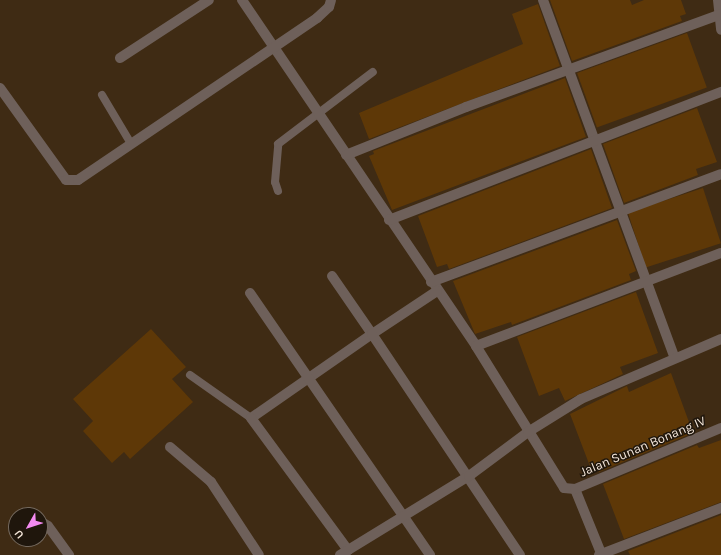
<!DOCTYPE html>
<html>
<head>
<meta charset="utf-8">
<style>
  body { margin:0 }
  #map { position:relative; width:721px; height:555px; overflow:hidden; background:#3f2b14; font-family:Karla,sans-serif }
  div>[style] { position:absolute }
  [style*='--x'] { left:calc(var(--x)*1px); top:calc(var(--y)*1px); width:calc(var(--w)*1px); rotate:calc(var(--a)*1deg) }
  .building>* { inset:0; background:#5e3807; transform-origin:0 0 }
  .lane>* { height:8px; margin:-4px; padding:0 4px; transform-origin:4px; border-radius:4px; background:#6e605a }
  .street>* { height:10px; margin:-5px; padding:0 5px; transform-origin:5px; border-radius:5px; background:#6e605a }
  span { translate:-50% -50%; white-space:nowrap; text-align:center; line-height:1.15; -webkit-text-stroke:3px #1f160c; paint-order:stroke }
  .street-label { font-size:13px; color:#f4e6d9 }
  .north { position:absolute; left:8px; top:507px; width:40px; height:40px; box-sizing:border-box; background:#1f160c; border:1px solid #74695e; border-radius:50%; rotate:231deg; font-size:11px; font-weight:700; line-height:16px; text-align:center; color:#f4e6d9 }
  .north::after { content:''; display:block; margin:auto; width:14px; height:18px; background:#f38af1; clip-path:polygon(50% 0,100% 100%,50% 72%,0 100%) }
</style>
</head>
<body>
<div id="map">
  <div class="building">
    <i style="clip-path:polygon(550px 0,630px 0,632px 5px,644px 0,681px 0,686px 14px,680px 16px,682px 21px,572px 61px)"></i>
    <i style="clip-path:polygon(538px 4px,560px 66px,369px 139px,359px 113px,523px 44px,512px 14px)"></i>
    <i style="left:687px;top:33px;width:58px;height:117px;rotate:70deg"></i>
    <i style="clip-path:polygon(565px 78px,586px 137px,392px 210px,369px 156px,374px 154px,373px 151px)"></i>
    <i style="clip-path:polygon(697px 108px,717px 162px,696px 169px,698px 175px,624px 203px,603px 144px)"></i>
    <i style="clip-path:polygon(591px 149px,612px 208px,449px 269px,447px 264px,437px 267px,418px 216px)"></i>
    <i style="left:703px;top:188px;width:58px;height:79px;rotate:72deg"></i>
    <i style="clip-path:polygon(617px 220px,636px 271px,629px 274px,631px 280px,512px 325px,511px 322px,475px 334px,453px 281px)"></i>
    <i style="clip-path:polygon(636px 292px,658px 353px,620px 367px,623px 374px,565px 401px,559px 388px,539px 396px,517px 337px)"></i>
    <i style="clip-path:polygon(151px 329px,186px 367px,172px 379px,193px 402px,130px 459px,124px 452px,112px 463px,83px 431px,93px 421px,73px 399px)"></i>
    <i style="clip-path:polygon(671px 373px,693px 433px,599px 472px,597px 467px,591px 469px,570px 414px,627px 386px,629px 392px)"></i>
    <i style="clip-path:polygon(721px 440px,721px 502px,624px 539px,603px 484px,697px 445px,699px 448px)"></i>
    <i style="clip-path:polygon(721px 515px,721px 555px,630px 555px,628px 551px)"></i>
  </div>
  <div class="lane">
    <i style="--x:102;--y:95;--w:55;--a:59.2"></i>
    <i style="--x:278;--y:191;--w:9;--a:-108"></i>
    <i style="--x:275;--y:182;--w:38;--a:-85"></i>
    <i style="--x:278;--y:144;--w:119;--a:-37.2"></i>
    <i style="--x:190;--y:375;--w:75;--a:35.2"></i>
  </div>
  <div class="street">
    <i style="--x:242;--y:0;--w:418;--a:55.9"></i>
    <i style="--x:476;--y:346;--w:167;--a:58.2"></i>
    <i style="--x:564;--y:488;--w:11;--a:5"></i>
    <i style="--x:575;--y:489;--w:69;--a:67.9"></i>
    <i style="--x:543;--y:0;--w:380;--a:69.8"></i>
    <i style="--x:718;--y:0;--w:30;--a:84"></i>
    <i style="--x:120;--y:58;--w:106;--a:-33.1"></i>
    <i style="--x:0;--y:88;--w:113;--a:54.3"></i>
    <i style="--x:66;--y:180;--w:12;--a:0"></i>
    <i style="--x:78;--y:180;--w:289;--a:-34.1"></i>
    <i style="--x:317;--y:18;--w:16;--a:-43"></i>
    <i style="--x:329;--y:7;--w:7;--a:-74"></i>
    <i style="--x:346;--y:155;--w:129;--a:-21.8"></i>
    <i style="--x:466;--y:107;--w:271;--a:-20"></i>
    <i style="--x:389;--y:220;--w:356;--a:-21.1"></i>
    <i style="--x:332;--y:276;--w:70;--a:55.4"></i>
    <i style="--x:372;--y:334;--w:147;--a:145.2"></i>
    <i style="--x:251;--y:418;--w:164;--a:53.7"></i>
    <i style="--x:431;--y:282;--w:309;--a:-20.4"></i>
    <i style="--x:437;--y:291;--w:78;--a:146.5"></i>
    <i style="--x:372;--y:334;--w:266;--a:56.2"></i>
    <i style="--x:250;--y:293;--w:318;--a:55.5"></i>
    <i style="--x:476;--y:346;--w:262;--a:-20.8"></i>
    <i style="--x:170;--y:447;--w:54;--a:40.5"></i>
    <i style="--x:211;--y:482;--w:87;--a:56.7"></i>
    <i style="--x:575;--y:489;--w:158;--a:-22.7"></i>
    <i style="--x:40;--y:521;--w:9;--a:32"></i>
    <i style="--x:48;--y:526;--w:36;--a:54"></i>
    <i style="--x:340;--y:555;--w:151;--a:-31.5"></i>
    <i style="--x:469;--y:476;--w:74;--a:-36.7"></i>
    <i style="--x:528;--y:432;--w:62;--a:-31.9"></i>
    <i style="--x:581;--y:399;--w:152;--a:-23.2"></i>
    <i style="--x:599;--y:555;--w:131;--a:-21.1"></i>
  </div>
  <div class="street-label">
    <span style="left:643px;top:447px;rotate:-23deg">Jalan Sunan Bonang IV</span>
  </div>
  <div class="north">U</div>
</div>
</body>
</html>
